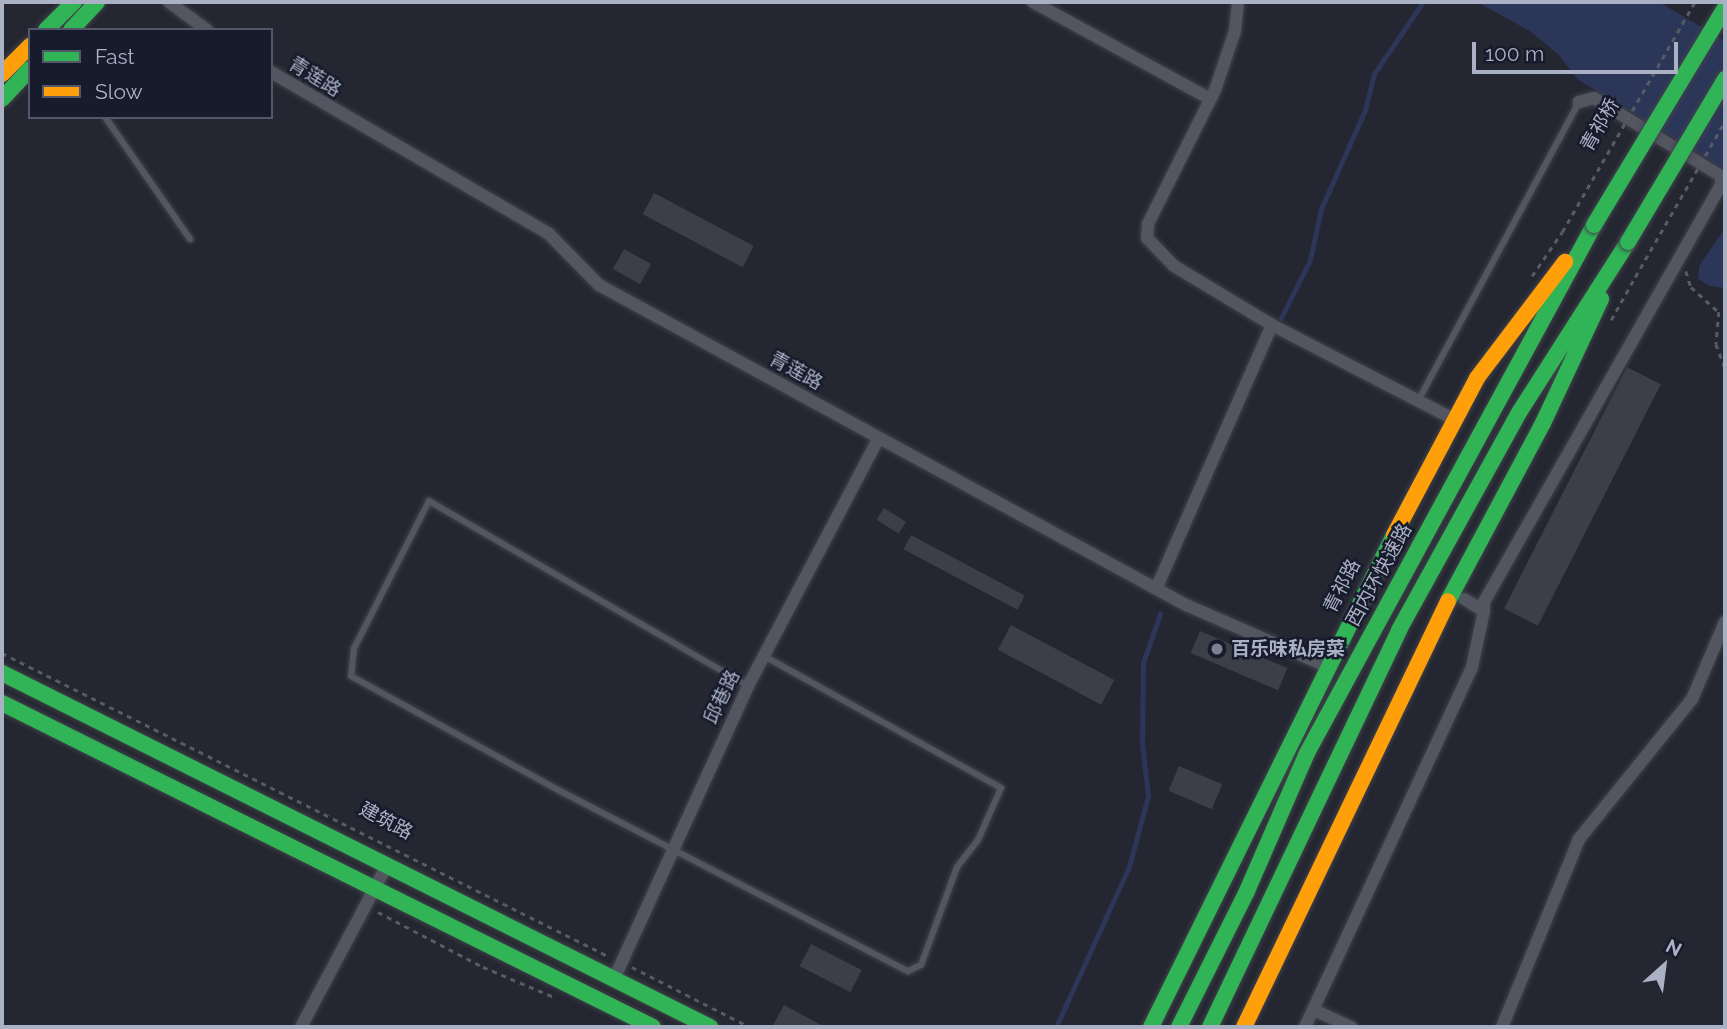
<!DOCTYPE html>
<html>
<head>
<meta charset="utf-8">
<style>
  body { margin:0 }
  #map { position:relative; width:1727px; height:1029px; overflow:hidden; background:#242731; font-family:Raleway,"Noto Sans SC",sans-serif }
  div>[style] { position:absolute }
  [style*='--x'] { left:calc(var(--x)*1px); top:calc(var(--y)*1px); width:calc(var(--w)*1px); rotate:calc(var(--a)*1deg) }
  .water>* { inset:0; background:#2c3658 }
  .stream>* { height:4.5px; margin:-2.25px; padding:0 2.25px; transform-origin:2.25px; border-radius:2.25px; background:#2c3658 }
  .building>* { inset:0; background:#3c3e48; transform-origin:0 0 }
  .path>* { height:2.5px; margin-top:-1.25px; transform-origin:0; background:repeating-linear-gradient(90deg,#565b64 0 5px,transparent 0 10px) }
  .roads { filter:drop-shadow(0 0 2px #40424b) drop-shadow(0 0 2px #40424b) }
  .lane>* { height:6px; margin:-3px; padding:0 3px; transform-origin:3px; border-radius:3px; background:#535660 }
  .street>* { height:12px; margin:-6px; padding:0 6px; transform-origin:6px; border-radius:6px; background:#535660 }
  .fast>* { height:16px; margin:-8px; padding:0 8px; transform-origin:8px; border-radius:8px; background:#30b455 }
  .slow>* { height:16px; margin:-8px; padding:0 8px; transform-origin:8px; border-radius:8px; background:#ff9f0a }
  .path-bridge>* { height:2.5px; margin-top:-1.25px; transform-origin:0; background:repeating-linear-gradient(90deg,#565b64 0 5px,transparent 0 10px) }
  .bridges { filter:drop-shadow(0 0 2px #40434e) drop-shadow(0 0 2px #40434e) }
  .fast-bridge>* { height:16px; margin:-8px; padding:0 8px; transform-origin:8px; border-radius:8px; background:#30b455 }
  .dots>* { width:19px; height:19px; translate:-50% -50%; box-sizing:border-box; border:4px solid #171c2c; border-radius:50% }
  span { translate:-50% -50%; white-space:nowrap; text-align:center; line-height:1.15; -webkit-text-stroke:5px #171c2c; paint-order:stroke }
  .street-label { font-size:19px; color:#abb1c5 }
  .poi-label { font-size:19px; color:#abb1c5; font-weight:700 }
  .left { translate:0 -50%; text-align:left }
  .frame { position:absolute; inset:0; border:4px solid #abb1c5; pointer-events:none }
  .legend { position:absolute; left:28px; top:28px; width:245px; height:91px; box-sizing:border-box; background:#171c2c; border:2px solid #525869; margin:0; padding:9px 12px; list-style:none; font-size:21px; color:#abb1c5 }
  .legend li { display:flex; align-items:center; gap:14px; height:35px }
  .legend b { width:35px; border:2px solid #525869 }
  .north { position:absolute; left:1629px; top:931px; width:70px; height:70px; -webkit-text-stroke:5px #171c2c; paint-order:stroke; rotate:28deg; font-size:19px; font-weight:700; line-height:28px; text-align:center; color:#abb1c5 }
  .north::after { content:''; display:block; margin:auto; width:24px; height:32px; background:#abb1c5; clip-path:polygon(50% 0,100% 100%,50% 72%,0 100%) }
  .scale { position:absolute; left:1472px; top:42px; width:206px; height:32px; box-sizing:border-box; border:4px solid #abb1c5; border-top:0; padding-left:9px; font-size:21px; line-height:24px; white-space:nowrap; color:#abb1c5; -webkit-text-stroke:5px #171c2c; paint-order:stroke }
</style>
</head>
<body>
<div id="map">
  <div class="water">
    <i style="clip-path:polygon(1477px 2px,1659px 2px,1725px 41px,1725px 170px,1577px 79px,1559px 55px,1530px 31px)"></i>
    <i style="clip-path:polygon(1725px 228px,1725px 288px,1710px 286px,1698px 279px,1699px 266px)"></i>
  </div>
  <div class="stream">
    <i style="--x:1281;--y:318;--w:65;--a:-63.4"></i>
    <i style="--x:1310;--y:260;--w:52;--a:-77.8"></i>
    <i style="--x:1321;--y:209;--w:108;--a:-66"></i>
    <i style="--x:1365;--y:110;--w:37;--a:-76"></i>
    <i style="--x:1374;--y:74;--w:87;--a:-55.8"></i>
    <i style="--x:1056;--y:1027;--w:176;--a:-65.5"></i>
    <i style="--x:1129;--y:867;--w:73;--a:-75"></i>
    <i style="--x:1148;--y:796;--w:53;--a:-96.5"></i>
    <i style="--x:1142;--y:743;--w:80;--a:-89.3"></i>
    <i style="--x:1143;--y:663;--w:52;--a:-70.9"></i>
  </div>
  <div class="building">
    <i style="left:654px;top:193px;width:113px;height:24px;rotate:28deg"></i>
    <i style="left:624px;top:249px;width:31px;height:23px;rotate:29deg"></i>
    <i style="left:1627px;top:367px;width:38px;height:271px;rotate:27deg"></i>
    <i style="left:884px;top:508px;width:26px;height:14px;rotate:32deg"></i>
    <i style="left:911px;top:535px;width:129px;height:16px;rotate:28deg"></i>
    <i style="left:1011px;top:625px;width:117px;height:28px;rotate:28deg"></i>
    <i style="left:1200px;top:631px;width:95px;height:24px;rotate:23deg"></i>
    <i style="left:1179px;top:766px;width:47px;height:27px;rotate:23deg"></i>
    <i style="left:811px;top:944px;width:57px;height:25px;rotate:27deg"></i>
    <i style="clip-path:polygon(784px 1005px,825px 1027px,772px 1027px)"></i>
  </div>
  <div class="path">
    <i style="--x:1686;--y:271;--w:17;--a:73"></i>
    <i style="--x:1691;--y:287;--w:38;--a:42"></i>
    <i style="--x:1719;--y:312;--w:32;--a:95"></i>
    <i style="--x:1716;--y:344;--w:26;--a:69"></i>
    <i style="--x:1532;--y:276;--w:53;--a:-55.7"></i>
    <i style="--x:1611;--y:320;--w:49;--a:-60.8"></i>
    <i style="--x:2;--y:653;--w:680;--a:26.57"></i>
    <i style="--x:378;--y:912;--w:119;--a:27.6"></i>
    <i style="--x:483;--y:967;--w:77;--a:22.9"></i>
    <i style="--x:632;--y:967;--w:132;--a:27"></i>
  </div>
  <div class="roads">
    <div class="lane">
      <i style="--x:105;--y:117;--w:149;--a:55.1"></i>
      <i style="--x:1418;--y:401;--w:340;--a:-61.7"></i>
      <i style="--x:748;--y:686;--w:369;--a:-149.9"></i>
      <i style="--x:429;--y:501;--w:165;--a:117"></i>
      <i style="--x:354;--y:648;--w:28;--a:96"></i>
      <i style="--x:351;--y:676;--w:241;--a:28.8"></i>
      <i style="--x:562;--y:792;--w:390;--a:27.4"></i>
      <i style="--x:908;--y:971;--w:14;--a:-25"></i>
      <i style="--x:921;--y:965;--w:104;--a:-69.8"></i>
      <i style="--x:957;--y:867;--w:34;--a:-52"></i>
      <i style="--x:978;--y:840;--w:57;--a:-66.1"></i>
      <i style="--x:1001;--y:788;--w:271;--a:-150.9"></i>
    </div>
    <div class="street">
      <i style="--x:169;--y:2;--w:47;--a:36.4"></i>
      <i style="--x:1033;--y:2;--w:202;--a:28.7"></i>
      <i style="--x:1238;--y:2;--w:29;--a:96"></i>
      <i style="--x:1235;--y:31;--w:62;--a:108.7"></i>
      <i style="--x:1215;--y:90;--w:150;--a:116.6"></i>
      <i style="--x:1148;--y:224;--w:14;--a:94"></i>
      <i style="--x:1147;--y:238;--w:39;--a:46"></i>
      <i style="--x:1174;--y:266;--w:114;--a:31"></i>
      <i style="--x:1272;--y:325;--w:204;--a:27.4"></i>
      <i style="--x:271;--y:72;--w:322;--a:30.2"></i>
      <i style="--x:549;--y:234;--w:71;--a:45.6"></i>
      <i style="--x:599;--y:285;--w:669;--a:28.6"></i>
      <i style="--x:1186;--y:605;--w:153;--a:23.5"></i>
      <i style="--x:1156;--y:589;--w:288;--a:-66.3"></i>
      <i style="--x:1484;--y:611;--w:9;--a:-90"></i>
      <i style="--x:1484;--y:602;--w:481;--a:-60.4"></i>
      <i style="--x:1721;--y:184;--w:8;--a:-90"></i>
      <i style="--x:1721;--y:176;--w:149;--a:-148.4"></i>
      <i style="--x:1594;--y:98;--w:16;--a:165"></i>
      <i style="--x:614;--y:979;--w:322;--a:-65.4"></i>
      <i style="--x:748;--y:686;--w:280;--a:-62.2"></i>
      <i style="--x:1314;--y:1010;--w:41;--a:24.7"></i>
      <i style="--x:301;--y:1027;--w:183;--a:-62"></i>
      <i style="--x:1305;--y:1027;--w:397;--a:-65.1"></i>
      <i style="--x:1472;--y:667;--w:57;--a:-77.9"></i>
      <i style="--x:1484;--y:611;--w:23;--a:-149"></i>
      <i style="--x:1502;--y:1027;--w:203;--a:-67.7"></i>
      <i style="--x:1579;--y:839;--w:180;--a:-51.1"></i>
      <i style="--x:1692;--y:699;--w:84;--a:-66.8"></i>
    </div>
    <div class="fast">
      <i style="--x:46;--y:30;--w:40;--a:-45"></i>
      <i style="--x:71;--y:30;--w:38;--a:-47"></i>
      <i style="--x:2;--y:99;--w:41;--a:-47"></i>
      <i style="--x:1448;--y:601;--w:202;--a:-61.9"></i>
      <i style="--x:1543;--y:423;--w:137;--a:-64.9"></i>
      <i style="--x:2;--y:673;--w:792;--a:26.57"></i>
      <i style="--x:2;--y:703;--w:727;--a:26.46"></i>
      <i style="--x:1151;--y:1027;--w:549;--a:-63.72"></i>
      <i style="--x:1179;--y:1027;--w:152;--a:-63.4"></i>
      <i style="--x:1247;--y:891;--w:150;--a:-66.5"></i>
      <i style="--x:1307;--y:753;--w:601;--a:-61.47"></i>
      <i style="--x:1210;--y:1027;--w:440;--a:-64.5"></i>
      <i style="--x:1399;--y:630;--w:250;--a:-61.1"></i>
      <i style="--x:1520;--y:411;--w:201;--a:-57.4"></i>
    </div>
    <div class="slow">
      <i style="--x:2;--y:74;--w:40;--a:-45"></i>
      <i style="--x:1394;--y:535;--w:178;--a:-62.1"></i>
      <i style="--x:1477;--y:378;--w:146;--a:-52.8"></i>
      <i style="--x:1244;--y:1027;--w:472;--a:-64.4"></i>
    </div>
  </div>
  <div class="path-bridge">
    <i style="--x:1562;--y:232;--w:266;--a:-60"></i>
    <i style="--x:1635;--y:277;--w:180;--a:-60"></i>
  </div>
  <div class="bridges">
    <div class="fast-bridge">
      <i style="--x:1594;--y:225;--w:253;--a:-58.9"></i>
      <i style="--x:1628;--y:242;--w:190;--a:-59.2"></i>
    </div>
  </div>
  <div class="dots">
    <i style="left:1217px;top:649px;background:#7c8191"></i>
  </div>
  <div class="street-label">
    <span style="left:315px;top:77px;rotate:32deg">青莲路</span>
    <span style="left:1600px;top:125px;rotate:-60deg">青祁桥</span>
    <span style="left:796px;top:371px;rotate:29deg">青莲路</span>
    <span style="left:1379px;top:575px;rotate:-61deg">西内环快速路</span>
    <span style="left:1342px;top:586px;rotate:-63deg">青祁路</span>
    <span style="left:722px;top:697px;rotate:-64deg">邱巷路</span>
    <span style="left:386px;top:821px;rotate:28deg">建筑路</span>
  </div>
  <div class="poi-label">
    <span class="left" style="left:1231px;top:649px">百乐味私房菜</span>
  </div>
  <div class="frame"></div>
  <ul class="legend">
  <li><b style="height:9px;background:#30b455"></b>Fast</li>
  <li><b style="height:9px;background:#ff9f0a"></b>Slow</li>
  </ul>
  <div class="north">N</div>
  <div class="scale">100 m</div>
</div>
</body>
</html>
